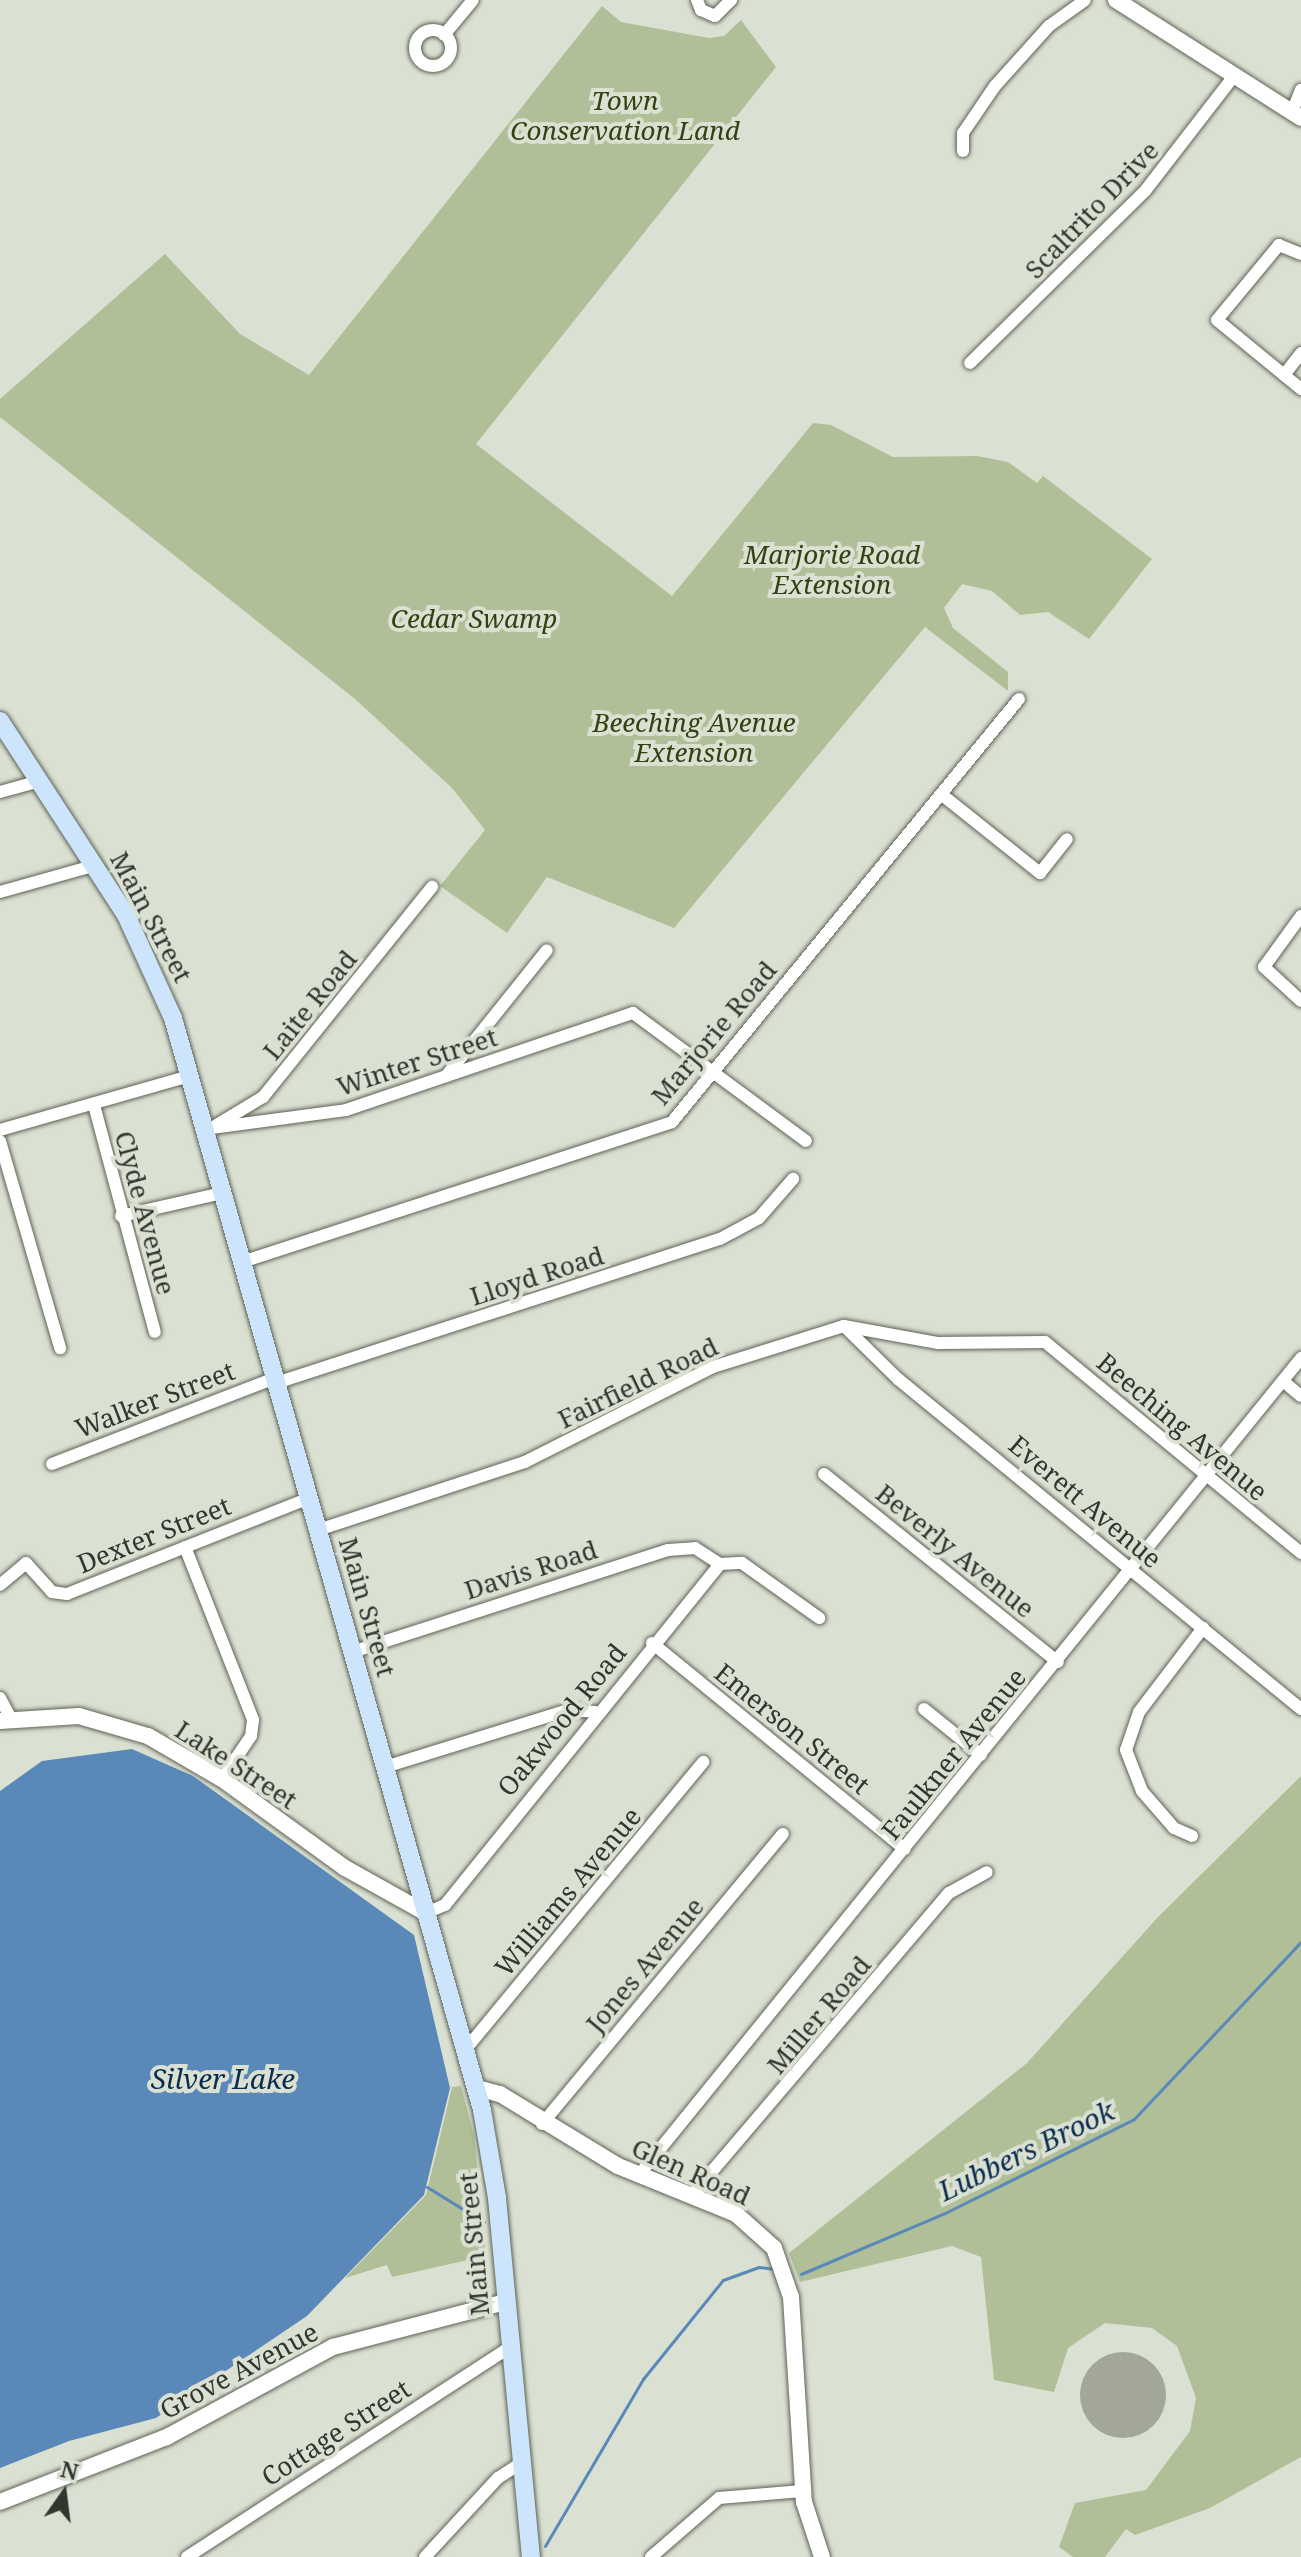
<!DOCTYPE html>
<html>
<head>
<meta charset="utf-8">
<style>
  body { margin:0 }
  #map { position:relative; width:1301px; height:2557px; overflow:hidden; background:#dbe1d2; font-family:"Noto Serif",serif }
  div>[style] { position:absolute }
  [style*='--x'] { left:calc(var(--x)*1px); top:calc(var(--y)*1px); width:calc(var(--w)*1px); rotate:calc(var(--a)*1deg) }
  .green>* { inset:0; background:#b0bf98 }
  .water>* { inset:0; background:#5a89b9 }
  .stream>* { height:3px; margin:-1.5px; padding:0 1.5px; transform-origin:1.5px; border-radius:1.5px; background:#5a89b9 }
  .building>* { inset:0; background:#a2a799 }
  .round { border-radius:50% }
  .roads { filter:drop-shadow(0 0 2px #5e6356) drop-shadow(0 0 2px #5e6356) }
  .minor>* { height:12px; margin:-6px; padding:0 6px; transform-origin:6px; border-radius:6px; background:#fff }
  .minor>.ring { margin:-6px; padding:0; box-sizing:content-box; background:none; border:12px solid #fff; border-radius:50% }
  .tertiary>* { height:16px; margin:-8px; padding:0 8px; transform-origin:8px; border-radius:8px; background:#fff }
  .secondary>* { height:18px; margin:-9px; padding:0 9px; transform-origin:9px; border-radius:9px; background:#cce5fd }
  span { translate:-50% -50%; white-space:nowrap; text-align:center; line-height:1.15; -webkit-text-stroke:8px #dbe1d2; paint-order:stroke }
  .park-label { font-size:26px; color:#344213; font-style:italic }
  .street-label { font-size:26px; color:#33352f }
  .water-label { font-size:28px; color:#0b2e4f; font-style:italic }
  .north { position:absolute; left:24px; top:2453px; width:80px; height:80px; -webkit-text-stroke:6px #dbe1d2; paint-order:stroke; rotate:14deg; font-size:22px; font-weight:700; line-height:32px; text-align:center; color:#33352f }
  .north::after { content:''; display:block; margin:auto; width:28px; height:36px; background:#33352f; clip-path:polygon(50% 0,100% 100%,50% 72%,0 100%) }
</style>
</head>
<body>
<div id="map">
  <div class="green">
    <i style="clip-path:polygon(602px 6px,621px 22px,709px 38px,724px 36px,741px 20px,776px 67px,476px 444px,672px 596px,813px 423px,831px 425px,893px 457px,977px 456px,1008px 462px,1037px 483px,1043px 476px,1152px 559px,1089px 639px,1048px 612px,1020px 615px,992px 591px,962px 584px,944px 608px,953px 628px,1008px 672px,1008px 691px,925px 627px,674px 928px,547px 877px,507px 933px,440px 886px,485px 830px,452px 788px,355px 699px,0 417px,0 399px,165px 254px,240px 334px,309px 375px)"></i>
    <i style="clip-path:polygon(1301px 1776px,1301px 2457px,1210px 2508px,1135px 2535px,1126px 2529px,1105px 2557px,1073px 2557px,1059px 2547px,1075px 2503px,1146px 2490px,1190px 2431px,1196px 2398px,1177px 2346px,1152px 2328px,1105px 2323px,1068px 2348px,1054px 2392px,994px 2380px,981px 2257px,952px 2246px,800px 2282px,789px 2253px,1027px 2063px,1158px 1917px)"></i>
    <i style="clip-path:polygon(461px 2086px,474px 2135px,486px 2256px,392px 2277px,387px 2265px,345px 2278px,426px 2195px,452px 2087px)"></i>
  </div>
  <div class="water">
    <i style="clip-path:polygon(132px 1749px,193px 1776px,414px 1935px,450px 2088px,424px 2195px,307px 2316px,156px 2418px,69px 2441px,0 2468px,0 1791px,42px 1761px)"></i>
  </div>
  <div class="stream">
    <i style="--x:427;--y:2187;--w:67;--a:31.6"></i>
    <i style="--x:801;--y:2274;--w:156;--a:-23"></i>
    <i style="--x:945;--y:2213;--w:211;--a:-26.4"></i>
    <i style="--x:1134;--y:2119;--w:243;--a:-46.7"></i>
    <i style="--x:545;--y:2546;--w:194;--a:-59.6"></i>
    <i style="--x:643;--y:2379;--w:127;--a:-51.1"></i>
    <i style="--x:723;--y:2280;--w:38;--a:-20"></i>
    <i style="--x:759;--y:2267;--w:16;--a:7"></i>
  </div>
  <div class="building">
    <i class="round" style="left:1080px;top:2352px;width:86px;height:86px"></i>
  </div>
  <div class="roads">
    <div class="minor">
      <i style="--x:697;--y:0;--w:11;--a:68"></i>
      <i style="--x:701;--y:10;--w:15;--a:23"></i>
      <i style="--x:715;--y:16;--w:23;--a:-45"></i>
      <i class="ring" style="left:415px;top:30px;width:24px;height:24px"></i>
      <i style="--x:444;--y:35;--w:45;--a:-50.4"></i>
      <i style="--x:1292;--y:112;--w:24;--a:-68"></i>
      <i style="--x:963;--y:151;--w:18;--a:-90"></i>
      <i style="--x:963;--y:133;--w:57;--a:-55.8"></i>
      <i style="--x:995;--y:86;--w:81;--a:-48"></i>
      <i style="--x:1049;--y:26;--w:44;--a:-35.8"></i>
      <i style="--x:1301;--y:254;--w:24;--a:-158"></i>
      <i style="--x:1279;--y:245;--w:97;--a:129.6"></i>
      <i style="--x:1217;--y:320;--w:109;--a:39.4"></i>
      <i style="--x:970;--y:363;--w:245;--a:-44.5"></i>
      <i style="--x:1145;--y:191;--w:144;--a:-52.3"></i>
      <i style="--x:1284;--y:375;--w:28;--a:-52"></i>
      <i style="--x:0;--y:792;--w:41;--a:-15.4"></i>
      <i style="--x:941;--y:794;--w:127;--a:38.6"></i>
      <i style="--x:1040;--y:873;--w:43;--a:-51.5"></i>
      <i style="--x:0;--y:892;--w:100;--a:-15.7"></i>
      <i style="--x:1301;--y:916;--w:63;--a:126"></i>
      <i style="--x:1264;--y:967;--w:50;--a:42.6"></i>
      <i style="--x:446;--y:1076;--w:161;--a:-51.3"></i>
      <i style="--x:94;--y:1105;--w:235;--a:75"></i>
      <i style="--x:215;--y:1126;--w:56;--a:-31.1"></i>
      <i style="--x:263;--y:1097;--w:270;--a:-51.2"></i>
      <i style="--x:204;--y:1129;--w:143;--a:-7.6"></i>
      <i style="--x:346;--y:1110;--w:303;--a:-18.7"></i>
      <i style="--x:633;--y:1013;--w:215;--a:36.5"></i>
      <i style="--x:0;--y:1130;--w:197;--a:-15.9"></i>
      <i style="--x:0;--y:1141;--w:216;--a:73.8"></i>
      <i style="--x:121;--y:1216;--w:104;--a:-12.8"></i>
      <i style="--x:242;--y:1262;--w:452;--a:-18"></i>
      <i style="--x:672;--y:1122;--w:547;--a:-50.64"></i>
      <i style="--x:844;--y:1326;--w:76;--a:44.5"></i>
      <i style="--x:898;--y:1379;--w:521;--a:39.31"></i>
      <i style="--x:1283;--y:1381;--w:23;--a:40"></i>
      <i style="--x:276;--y:1383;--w:467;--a:-18"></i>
      <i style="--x:720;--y:1239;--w:44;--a:-28.3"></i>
      <i style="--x:759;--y:1218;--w:52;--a:-48.9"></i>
      <i style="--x:52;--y:1464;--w:239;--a:-21.1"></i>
      <i style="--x:824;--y:1474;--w:300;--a:38.8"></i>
      <i style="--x:318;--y:1530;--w:218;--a:-18.2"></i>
      <i style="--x:525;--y:1462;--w:211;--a:-26.8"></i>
      <i style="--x:713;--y:1367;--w:137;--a:-17.4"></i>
      <i style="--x:844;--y:1326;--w:96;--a:10.3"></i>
      <i style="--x:938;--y:1343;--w:107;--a:-0.5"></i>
      <i style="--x:1045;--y:1342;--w:332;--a:39.5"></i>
      <i style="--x:185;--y:1547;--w:186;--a:68.5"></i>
      <i style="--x:253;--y:1720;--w:16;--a:97"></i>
      <i style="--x:251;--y:1736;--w:52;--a:124"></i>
      <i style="--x:0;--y:1585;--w:34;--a:-40"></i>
      <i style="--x:26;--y:1563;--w:39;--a:48"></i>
      <i style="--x:52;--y:1592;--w:15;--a:8"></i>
      <i style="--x:67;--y:1594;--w:260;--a:-21.6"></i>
      <i style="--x:652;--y:1643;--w:326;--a:39.2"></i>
      <i style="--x:352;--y:1652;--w:332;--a:-17.9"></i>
      <i style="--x:668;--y:1550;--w:27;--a:-4"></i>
      <i style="--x:695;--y:1548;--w:30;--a:33"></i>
      <i style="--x:0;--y:1698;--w:24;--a:62"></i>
      <i style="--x:924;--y:1709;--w:73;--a:38.9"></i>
      <i style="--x:385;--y:1767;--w:192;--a:-17.3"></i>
      <i style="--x:568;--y:1710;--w:27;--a:4"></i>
      <i style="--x:1192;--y:1836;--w:20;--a:-156"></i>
      <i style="--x:1174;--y:1828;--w:49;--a:-130.9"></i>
      <i style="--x:1142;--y:1791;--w:44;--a:-111.3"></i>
      <i style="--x:1126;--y:1750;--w:40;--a:-71.1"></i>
      <i style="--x:1139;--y:1712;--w:106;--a:-52.7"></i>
      <i style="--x:426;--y:1913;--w:21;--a:-23"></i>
      <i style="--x:445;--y:1905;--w:438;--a:-51.1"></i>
      <i style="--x:720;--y:1564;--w:22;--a:-3"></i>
      <i style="--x:742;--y:1563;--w:95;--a:35.5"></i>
      <i style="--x:465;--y:2050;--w:374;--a:-50.4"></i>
      <i style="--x:542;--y:2124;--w:377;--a:-50.3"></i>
      <i style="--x:639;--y:2175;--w:1052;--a:-50.98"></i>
      <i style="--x:691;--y:2196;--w:398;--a:-49.6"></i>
      <i style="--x:949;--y:1893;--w:43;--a:-28.9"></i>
      <i style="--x:187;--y:2557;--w:385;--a:-33"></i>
      <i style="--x:425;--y:2557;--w:108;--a:-47.3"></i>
      <i style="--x:498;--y:2478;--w:27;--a:-33"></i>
      <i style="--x:651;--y:2557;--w:90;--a:-40.9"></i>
      <i style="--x:719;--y:2498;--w:83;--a:-4.8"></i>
    </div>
    <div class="tertiary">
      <i style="--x:1116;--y:0;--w:219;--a:32.5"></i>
      <i style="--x:0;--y:1721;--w:79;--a:-3.6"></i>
      <i style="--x:79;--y:1716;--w:72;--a:16.2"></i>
      <i style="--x:148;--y:1736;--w:86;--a:30.2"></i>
      <i style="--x:222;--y:1779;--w:152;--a:35.9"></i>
      <i style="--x:345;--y:1868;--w:93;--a:29.1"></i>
      <i style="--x:477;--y:2088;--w:24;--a:15"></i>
      <i style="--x:500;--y:2094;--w:138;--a:31.4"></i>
      <i style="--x:618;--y:2166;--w:127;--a:22.1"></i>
      <i style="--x:736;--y:2214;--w:51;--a:41.8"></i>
      <i style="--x:774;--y:2248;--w:52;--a:70.9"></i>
      <i style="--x:791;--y:2297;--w:205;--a:86.4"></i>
      <i style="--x:804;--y:2502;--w:58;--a:71.9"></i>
      <i style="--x:0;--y:2502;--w:179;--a:-21.3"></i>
      <i style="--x:167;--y:2437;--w:189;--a:-28.5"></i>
      <i style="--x:333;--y:2347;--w:179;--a:-14.6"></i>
    </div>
    <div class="secondary">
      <i style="--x:0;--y:721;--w:231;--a:57"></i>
      <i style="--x:126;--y:915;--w:113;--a:65.5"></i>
      <i style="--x:173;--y:1018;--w:1135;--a:74.2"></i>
      <i style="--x:482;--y:2110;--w:89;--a:80.3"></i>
      <i style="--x:497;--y:2198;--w:361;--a:84.6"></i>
    </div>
  </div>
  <div class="park-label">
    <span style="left:625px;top:116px">Town<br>Conservation Land</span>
    <span style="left:832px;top:570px">Marjorie Road<br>Extension</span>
    <span style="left:474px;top:619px">Cedar Swamp</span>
    <span style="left:694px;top:738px">Beeching Avenue<br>Extension</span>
  </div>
  <div class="street-label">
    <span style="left:1092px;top:210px;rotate:-46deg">Scaltrito Drive</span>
    <span style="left:151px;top:917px;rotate:62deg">Main Street</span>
    <span style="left:310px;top:1005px;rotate:-51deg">Laite Road</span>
    <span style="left:714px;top:1033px;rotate:-50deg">Marjorie Road</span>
    <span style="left:417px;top:1062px;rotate:-18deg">Winter Street</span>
    <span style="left:145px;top:1213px;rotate:75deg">Clyde Avenue</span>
    <span style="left:537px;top:1276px;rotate:-18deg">Lloyd Road</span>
    <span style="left:638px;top:1383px;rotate:-26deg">Fairfield Road</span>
    <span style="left:155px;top:1400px;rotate:-21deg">Walker Street</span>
    <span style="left:1182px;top:1427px;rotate:40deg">Beeching Avenue</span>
    <span style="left:1085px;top:1502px;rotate:40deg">Everett Avenue</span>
    <span style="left:154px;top:1535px;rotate:-22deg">Dexter Street</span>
    <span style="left:955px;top:1551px;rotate:39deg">Beverly Avenue</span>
    <span style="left:531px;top:1570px;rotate:-18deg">Davis Road</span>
    <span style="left:367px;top:1607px;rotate:74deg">Main Street</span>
    <span style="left:562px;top:1720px;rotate:-51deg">Oakwood Road</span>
    <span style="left:792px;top:1729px;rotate:39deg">Emerson Street</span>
    <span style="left:954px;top:1754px;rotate:-51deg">Faulkner Avenue</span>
    <span style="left:236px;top:1765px;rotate:33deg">Lake Street</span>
    <span style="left:568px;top:1892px;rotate:-50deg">Williams Avenue</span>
    <span style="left:645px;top:1965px;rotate:-50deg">Jones Avenue</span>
    <span style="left:819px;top:2015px;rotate:-50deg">Miller Road</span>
    <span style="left:691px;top:2172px;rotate:24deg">Glen Road</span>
    <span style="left:474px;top:2244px;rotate:-95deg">Main Street</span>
    <span style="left:239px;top:2371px;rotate:-28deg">Grove Avenue</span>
    <span style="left:336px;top:2433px;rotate:-33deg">Cottage Street</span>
  </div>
  <div class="water-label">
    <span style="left:223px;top:2078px">Silver Lake</span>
    <span style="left:1026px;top:2150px;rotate:-26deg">Lubbers Brook</span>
  </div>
  <div class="north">N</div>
</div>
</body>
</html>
